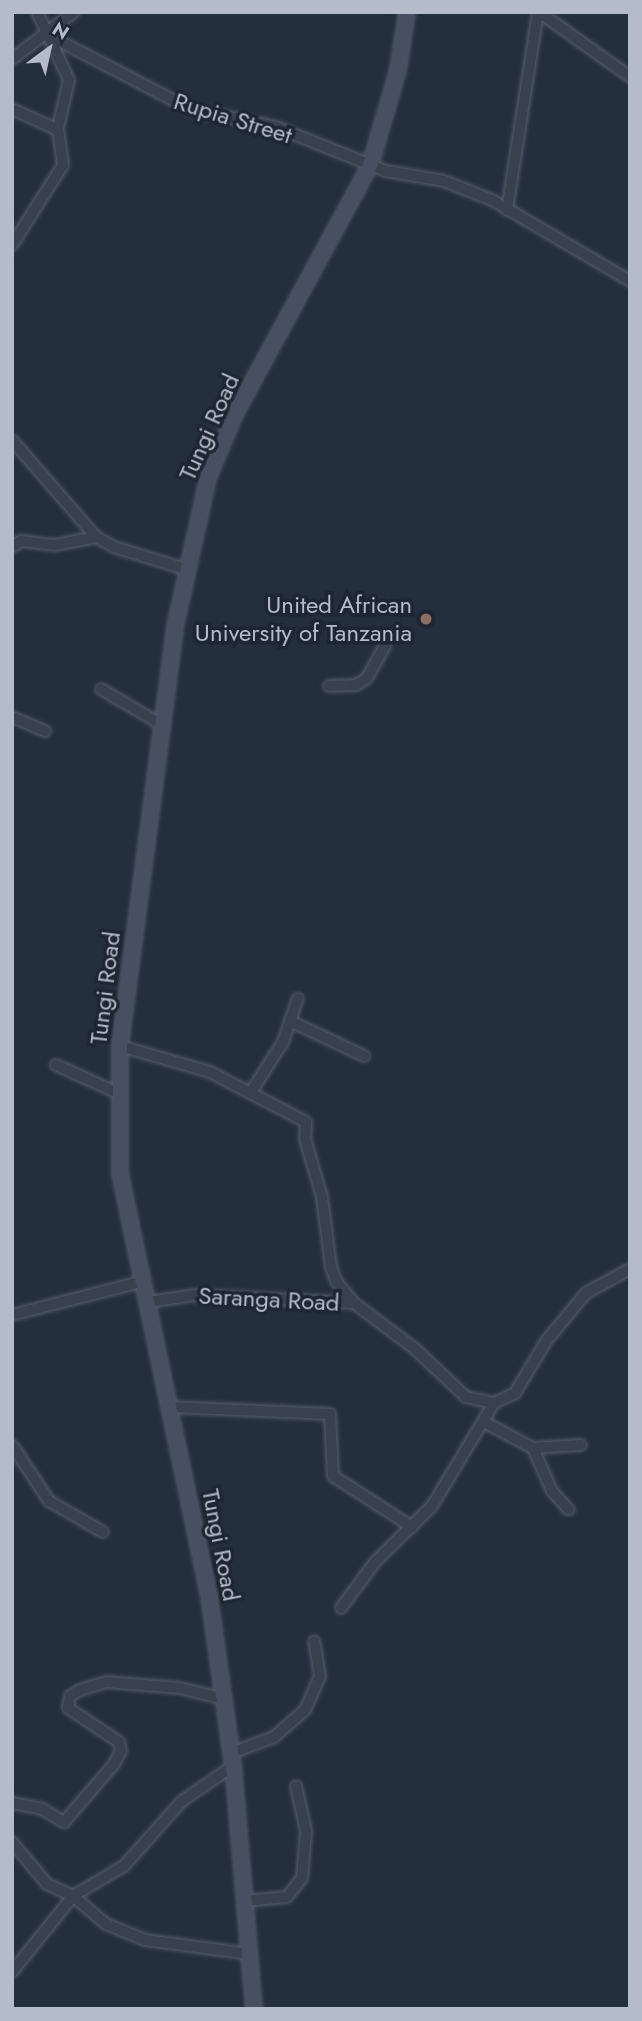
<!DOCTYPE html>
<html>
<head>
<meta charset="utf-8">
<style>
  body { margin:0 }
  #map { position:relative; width:642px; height:2021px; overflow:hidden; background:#242f3e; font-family:Jost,sans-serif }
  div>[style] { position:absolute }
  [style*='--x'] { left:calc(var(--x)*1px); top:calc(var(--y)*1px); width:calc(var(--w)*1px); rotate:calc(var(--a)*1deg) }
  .roads { filter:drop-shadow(0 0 2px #565f6c) drop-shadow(0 0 2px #565f6c) }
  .street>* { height:10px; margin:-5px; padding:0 5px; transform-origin:5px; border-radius:5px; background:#38414e }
  .secondary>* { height:14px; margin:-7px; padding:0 7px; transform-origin:7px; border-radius:7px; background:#465061 }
  .dots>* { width:19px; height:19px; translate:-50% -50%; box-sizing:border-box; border:4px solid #1d2633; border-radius:50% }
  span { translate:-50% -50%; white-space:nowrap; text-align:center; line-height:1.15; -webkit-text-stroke:7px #1d2633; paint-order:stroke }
  .street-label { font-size:24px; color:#b4bcc9 }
  .poi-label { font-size:24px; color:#b4bcc9 }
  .right { translate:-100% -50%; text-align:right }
  .frame { position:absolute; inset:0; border:14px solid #b4bcc9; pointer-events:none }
  .north { position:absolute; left:14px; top:14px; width:70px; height:70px; -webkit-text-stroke:5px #1d2633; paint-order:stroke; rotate:33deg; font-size:19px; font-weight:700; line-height:28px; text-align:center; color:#b4bcc9 }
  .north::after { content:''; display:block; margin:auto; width:24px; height:32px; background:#b4bcc9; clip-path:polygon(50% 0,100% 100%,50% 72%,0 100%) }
</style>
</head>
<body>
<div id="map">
  <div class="roads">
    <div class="street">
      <i style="--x:37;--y:12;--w:25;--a:64"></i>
      <i style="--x:48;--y:35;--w:160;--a:27.5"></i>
      <i style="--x:190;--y:109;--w:88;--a:11.8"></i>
      <i style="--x:276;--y:127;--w:118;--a:21.8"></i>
      <i style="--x:386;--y:171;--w:59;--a:9.8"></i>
      <i style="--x:444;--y:181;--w:52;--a:21.6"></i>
      <i style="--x:492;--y:200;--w:160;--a:30.4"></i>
      <i style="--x:539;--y:12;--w:112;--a:35.5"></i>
      <i style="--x:12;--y:59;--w:78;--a:-37.2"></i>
      <i style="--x:12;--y:109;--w:51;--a:24.5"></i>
      <i style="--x:507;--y:210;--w:200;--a:-81.1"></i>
      <i style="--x:12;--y:245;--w:95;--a:-57.5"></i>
      <i style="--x:63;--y:165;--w:37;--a:-98"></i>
      <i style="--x:58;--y:128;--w:49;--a:-77.1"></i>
      <i style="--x:69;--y:80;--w:50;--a:-115"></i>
      <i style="--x:12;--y:440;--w:128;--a:49.1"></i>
      <i style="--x:96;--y:537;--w:21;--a:29"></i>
      <i style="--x:114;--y:547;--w:74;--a:17.2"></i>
      <i style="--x:12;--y:547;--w:11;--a:-34"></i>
      <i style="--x:21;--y:541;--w:34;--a:7"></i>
      <i style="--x:55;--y:545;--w:42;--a:-11"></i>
      <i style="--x:329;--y:686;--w:27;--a:-2"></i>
      <i style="--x:356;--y:685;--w:13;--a:-32"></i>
      <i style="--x:367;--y:678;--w:38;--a:-61"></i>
      <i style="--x:101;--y:689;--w:71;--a:30.5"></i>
      <i style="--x:12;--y:717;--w:36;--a:23"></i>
      <i style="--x:290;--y:1021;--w:82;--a:25.3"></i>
      <i style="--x:120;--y:1046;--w:94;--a:16.1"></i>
      <i style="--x:210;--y:1072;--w:108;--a:27.5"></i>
      <i style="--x:306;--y:1122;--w:17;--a:93"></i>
      <i style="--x:305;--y:1139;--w:60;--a:73.7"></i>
      <i style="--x:322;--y:1197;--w:71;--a:82.7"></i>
      <i style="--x:331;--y:1267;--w:15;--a:70"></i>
      <i style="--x:336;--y:1281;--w:28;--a:51"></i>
      <i style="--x:56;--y:1065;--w:68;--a:24.3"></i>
      <i style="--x:251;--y:1092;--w:59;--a:-57.4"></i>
      <i style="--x:283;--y:1042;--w:46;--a:-71.2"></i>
      <i style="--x:149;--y:1302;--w:46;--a:-8.8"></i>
      <i style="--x:194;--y:1295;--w:160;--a:2.9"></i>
      <i style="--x:354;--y:1303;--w:75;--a:36.9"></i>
      <i style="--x:414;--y:1348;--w:71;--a:43.3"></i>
      <i style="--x:466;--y:1397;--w:29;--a:12"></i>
      <i style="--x:494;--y:1403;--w:23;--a:-25"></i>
      <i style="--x:515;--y:1393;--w:62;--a:-58.9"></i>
      <i style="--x:547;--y:1340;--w:61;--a:-50.3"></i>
      <i style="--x:586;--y:1293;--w:50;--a:-28.6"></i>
      <i style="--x:12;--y:1315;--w:136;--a:-14.4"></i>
      <i style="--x:170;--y:1407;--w:160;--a:2.5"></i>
      <i style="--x:330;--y:1414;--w:62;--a:87.2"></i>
      <i style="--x:333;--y:1476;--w:94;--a:32.8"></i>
      <i style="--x:484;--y:1422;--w:55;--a:28"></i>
      <i style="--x:533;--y:1448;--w:47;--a:66.2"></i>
      <i style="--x:552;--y:1491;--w:25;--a:48"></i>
      <i style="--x:12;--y:1445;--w:67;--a:56.5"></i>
      <i style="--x:49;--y:1501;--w:62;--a:29.9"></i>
      <i style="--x:533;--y:1448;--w:48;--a:-3.6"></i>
      <i style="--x:341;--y:1608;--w:57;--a:-53.5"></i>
      <i style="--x:375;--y:1562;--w:80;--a:-44.5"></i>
      <i style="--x:432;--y:1506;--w:120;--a:-59"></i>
      <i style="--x:231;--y:1753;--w:46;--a:-20.4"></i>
      <i style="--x:274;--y:1737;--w:41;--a:-41.1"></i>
      <i style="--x:305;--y:1710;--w:36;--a:-66"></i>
      <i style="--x:320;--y:1677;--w:36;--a:-99"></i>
      <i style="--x:12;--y:1803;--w:31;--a:11"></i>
      <i style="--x:42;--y:1809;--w:26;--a:31"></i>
      <i style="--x:64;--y:1822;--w:77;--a:-49.2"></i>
      <i style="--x:114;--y:1764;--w:15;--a:-62"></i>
      <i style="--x:121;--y:1751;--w:9;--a:-103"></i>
      <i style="--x:119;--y:1742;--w:61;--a:-146.3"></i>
      <i style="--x:68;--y:1708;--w:12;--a:-81"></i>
      <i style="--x:70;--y:1696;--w:12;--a:-31"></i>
      <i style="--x:80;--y:1690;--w:28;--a:-17"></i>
      <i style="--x:107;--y:1682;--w:73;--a:4.7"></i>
      <i style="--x:180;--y:1688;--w:45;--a:14"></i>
      <i style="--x:12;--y:1842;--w:55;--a:50.2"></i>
      <i style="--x:47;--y:1884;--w:29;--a:25"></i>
      <i style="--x:73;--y:1896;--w:43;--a:40.3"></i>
      <i style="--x:106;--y:1924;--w:42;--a:22.3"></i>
      <i style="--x:145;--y:1940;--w:106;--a:7.6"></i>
      <i style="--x:245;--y:1901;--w:42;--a:-5.4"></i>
      <i style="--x:287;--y:1897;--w:24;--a:-52"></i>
      <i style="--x:302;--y:1878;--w:47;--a:-85.1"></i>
      <i style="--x:306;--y:1831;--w:46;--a:-102.5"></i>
      <i style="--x:12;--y:1972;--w:97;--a:-51.2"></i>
      <i style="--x:73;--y:1896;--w:59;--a:-30.5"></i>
      <i style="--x:124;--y:1866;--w:87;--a:-48.3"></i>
      <i style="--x:182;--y:1801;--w:62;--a:-34.5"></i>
    </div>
    <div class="secondary">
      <i style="--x:254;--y:2009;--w:244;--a:-94.9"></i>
      <i style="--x:233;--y:1766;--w:172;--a:-98"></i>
      <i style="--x:209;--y:1596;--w:430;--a:-101.9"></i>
      <i style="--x:120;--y:1175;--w:129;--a:-90"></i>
      <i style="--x:120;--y:1046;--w:423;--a:-82.5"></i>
      <i style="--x:175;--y:627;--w:153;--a:-77.5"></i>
      <i style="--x:208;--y:478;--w:67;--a:-67.2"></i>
      <i style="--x:234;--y:416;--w:285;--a:-61.5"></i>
      <i style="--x:370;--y:166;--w:100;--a:-73.7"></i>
      <i style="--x:398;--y:70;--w:59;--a:-81.2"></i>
    </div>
  </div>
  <div class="dots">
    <i style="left:426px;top:619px;background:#8d6e63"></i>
  </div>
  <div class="street-label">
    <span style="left:233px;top:118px;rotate:17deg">Rupia Street</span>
    <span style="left:209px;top:427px;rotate:-66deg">Tungi Road</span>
    <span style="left:105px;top:988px;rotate:-83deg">Tungi Road</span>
    <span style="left:269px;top:1299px;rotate:3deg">Saranga Road</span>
    <span style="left:221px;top:1545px;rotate:79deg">Tungi Road</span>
  </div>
  <div class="poi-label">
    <span class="right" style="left:412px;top:619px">United African<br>University of Tanzania</span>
  </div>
  <div class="frame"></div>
  <div class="north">N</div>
</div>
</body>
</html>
